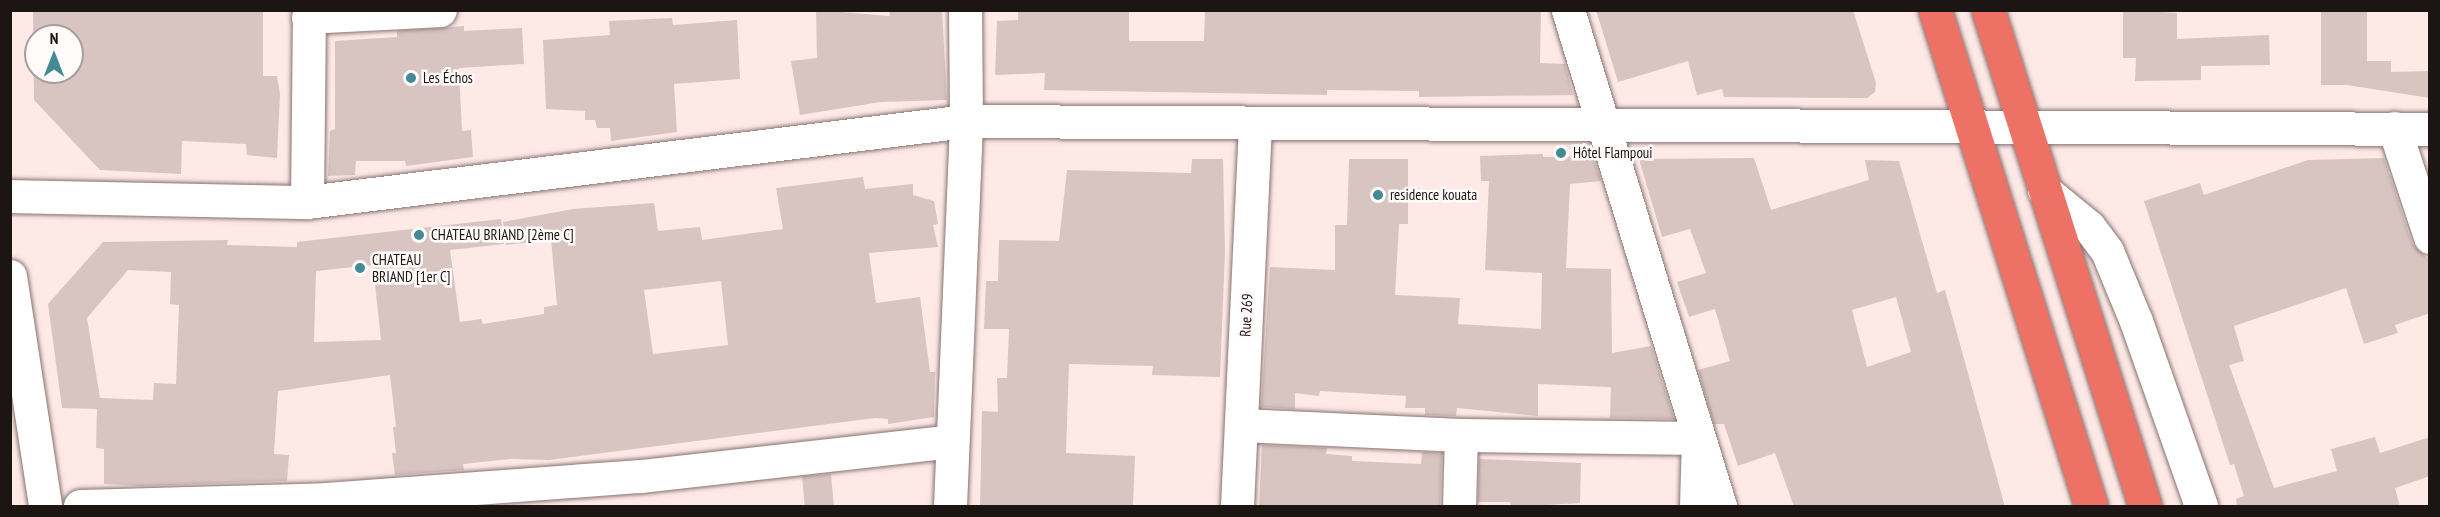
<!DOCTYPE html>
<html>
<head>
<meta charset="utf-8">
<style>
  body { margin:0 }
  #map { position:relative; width:2440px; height:517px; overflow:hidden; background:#fde9e6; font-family:"PT Sans Narrow",sans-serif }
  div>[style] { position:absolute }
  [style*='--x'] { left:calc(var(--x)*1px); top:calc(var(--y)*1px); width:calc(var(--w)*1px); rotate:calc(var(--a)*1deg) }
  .building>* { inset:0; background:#d8c5c2; transform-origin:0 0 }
  .roads { filter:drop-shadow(0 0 2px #857371) drop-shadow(0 0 2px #857371) }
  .minor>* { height:33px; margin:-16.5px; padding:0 16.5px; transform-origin:16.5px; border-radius:16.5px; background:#fff }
  .highway>* { height:33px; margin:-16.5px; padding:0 16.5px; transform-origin:16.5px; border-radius:16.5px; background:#ee7165 }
  .dots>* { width:16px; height:16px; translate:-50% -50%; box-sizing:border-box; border:3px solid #fffbfa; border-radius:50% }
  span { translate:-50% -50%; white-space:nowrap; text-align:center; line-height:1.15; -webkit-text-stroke:5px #fffbfa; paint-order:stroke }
  .poi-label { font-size:15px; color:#1c1514 }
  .left { translate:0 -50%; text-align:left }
  .street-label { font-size:15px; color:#1c1514 }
  .frame { position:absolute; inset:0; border:12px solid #1c1514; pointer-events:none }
  .north { position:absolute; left:24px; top:24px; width:60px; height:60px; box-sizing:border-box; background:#fffbfa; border:2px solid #a49f9e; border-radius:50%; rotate:0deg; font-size:16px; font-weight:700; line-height:24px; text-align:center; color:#1c1514 }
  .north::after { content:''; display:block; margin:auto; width:21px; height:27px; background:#448a94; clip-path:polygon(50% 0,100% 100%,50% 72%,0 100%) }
</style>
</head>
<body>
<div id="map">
  <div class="building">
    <i style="clip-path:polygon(evenodd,33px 10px,263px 10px,263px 76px,277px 76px,280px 94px,277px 158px,247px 155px,246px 144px,182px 141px,181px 174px,100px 170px,34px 100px,33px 10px,36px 36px,72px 36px,72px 72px,36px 72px,36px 36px)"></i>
    <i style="clip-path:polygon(816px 10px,890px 16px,889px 10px,942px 10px,947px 100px,881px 102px,800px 115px,791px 61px,817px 58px)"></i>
    <i style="clip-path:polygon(1018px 10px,1129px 10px,1129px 41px,1204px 41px,1205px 10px,1541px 10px,1540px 63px,1565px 64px,1573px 95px,1419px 97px,1419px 91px,1327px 90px,1327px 95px,1044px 90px,1045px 73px,995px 75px,997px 21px,1018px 20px)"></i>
    <i style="clip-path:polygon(1596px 10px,1853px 10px,1876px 83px,1875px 92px,1867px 98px,1724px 97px,1722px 89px,1697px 95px,1688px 61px,1618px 82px)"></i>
    <i style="clip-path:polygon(2123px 10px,2177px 13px,2177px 39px,2269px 35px,2270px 65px,2201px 66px,2201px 80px,2135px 81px,2136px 58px,2123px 58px)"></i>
    <i style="clip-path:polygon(2321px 10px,2367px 10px,2367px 61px,2391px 61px,2391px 72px,2430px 71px,2430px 98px,2347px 85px,2321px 85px)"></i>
    <i style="clip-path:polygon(672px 18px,673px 25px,737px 20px,740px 79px,674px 84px,677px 132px,611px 141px,610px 128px,597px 128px,595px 120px,585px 120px,585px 111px,546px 109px,543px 40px,610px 35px,609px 21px)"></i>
    <i style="clip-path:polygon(464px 26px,464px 31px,522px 28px,524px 64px,459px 68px,462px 131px,471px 130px,473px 157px,406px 166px,405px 161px,356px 161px,355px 175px,328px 176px,330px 131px,335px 129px,335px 41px,397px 37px,397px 31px)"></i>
    <i style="clip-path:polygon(1543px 154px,1543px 157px,1593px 156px,1601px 181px,1570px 184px,1566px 268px,1611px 269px,1612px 353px,1651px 346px,1674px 419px,1610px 418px,1611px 387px,1538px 384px,1538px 416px,1457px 408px,1456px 416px,1425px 415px,1425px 408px,1405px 408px,1406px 396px,1320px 391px,1319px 396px,1295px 393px,1295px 409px,1261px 407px,1270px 267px,1335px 270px,1335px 225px,1347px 225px,1349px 159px,1408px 159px,1408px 224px,1399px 224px,1395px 295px,1460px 298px,1458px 324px,1541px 329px,1542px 273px,1485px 270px,1489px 181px,1481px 181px,1480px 156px)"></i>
    <i style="clip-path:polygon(evenodd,1754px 158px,1771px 210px,1869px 180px,1865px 160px,1899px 161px,1937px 293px,1945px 290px,2005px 507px,1794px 507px,1775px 453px,1738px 466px,1724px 424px,1714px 424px,1698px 370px,1730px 361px,1715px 309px,1689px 317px,1677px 282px,1706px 273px,1690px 229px,1662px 237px,1639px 159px,1754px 158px,1896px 297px,1911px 352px,1867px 367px,1852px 310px,1896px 297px)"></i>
    <i style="clip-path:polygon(2384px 158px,2412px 243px,2430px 261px,2430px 313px,2395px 325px,2398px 333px,2364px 344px,2346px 288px,2234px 326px,2244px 361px,2229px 365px,2274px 488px,2337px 471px,2331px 449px,2375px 437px,2380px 453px,2430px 437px,2430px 476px,2395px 488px,2400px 507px,2237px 507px,2236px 499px,2244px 496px,2234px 464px,2230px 465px,2144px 201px,2200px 183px,2204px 195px,2308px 160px)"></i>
    <i style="clip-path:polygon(1192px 159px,1223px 159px,1225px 252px,1220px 377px,1152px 375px,1153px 366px,1069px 364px,1066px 453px,1135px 456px,1133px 505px,980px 507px,982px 411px,998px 412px,997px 378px,1007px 378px,1009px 329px,984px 329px,986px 281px,998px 281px,999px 240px,1059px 241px,1067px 170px,1191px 173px)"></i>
    <i style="clip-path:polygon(evenodd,863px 177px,865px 189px,913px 184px,913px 195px,934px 201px,938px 224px,933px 225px,938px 247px,869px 253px,876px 303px,920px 297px,930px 372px,935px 372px,934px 417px,888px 424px,888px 419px,875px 418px,549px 460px,510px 459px,463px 464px,464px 470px,395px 475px,392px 453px,396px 453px,393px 427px,396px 427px,390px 375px,278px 391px,274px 454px,289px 455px,287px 481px,141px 486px,104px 484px,104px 449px,96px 448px,97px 409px,62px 408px,48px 304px,103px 242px,228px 240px,227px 245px,297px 247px,297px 242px,501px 219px,504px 244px,450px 250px,460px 322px,481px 319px,483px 324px,544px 314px,544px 307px,557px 305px,551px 240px,506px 245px,503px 222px,573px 209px,654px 203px,658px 231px,700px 227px,702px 240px,783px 229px,776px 188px,863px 177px,373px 265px,381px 340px,314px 342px,316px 271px,373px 265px,863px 177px,128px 270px,171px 272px,170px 304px,179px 305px,176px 384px,154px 383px,153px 400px,100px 398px,87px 318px,128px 270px,863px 177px,721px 281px,728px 345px,653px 354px,644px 290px,721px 281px)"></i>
    <i style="clip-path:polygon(1262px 445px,1327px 448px,1326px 454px,1352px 456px,1352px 461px,1421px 464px,1422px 452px,1442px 453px,1440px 507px,1259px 507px)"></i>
    <i style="clip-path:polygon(1479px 459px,1581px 463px,1580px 503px,1512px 507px,1510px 502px,1478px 502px)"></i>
    <i style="left:831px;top:474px;width:33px;height:29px;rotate:85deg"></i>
  </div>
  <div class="roads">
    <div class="minor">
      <i style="--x:1568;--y:10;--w:519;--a:72.96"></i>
      <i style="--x:308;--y:17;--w:132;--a:-3"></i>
      <i style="--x:2394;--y:128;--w:115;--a:71.7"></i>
      <i style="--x:2044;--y:190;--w:58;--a:39.4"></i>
      <i style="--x:2089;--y:227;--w:30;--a:53"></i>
      <i style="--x:2107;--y:251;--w:76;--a:67.5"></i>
      <i style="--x:2136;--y:321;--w:196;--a:70.6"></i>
      <i style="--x:10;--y:196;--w:297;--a:1.2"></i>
      <i style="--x:307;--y:202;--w:664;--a:-7.01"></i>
      <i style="--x:966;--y:121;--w:1464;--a:0.31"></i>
      <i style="--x:307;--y:202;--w:192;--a:-89.4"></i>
      <i style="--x:10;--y:276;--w:233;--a:81.3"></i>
      <i style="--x:1241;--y:425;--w:220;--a:2.6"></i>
      <i style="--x:1461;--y:435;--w:237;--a:0.7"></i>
      <i style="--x:1698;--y:438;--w:68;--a:91.7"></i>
      <i style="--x:80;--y:506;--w:246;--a:-1.6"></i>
      <i style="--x:326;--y:499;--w:316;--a:-4.2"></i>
      <i style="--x:641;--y:476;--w:312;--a:-6.4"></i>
      <i style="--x:950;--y:506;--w:385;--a:-87.6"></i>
      <i style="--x:966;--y:121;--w:111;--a:-90.5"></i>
      <i style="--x:1237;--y:506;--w:383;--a:-87.3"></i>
      <i style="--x:1459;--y:506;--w:71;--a:-88.4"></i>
    </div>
    <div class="highway">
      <i style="--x:1935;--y:10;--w:520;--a:72.54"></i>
      <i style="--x:1988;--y:10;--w:520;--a:72.44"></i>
    </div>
  </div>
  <div class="dots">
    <i style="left:411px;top:78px;background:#448a94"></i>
    <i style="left:1561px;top:153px;background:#448a94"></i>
    <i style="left:1378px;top:195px;background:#448a94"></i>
    <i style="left:419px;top:235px;background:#448a94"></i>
    <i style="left:360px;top:268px;background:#448a94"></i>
  </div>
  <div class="poi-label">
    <span class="left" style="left:423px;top:78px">Les Échos</span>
    <span class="left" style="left:1573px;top:153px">Hôtel Flampoui</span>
    <span class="left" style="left:1390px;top:195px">residence kouata</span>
    <span class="left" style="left:431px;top:235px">CHATEAU BRIAND [2ème C]</span>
    <span class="left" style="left:372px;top:268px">CHATEAU<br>BRIAND [1er C]</span>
  </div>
  <div class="street-label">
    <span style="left:1246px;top:315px;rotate:-87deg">Rue 269</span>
  </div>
  <div class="frame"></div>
  <div class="north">N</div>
</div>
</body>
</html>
